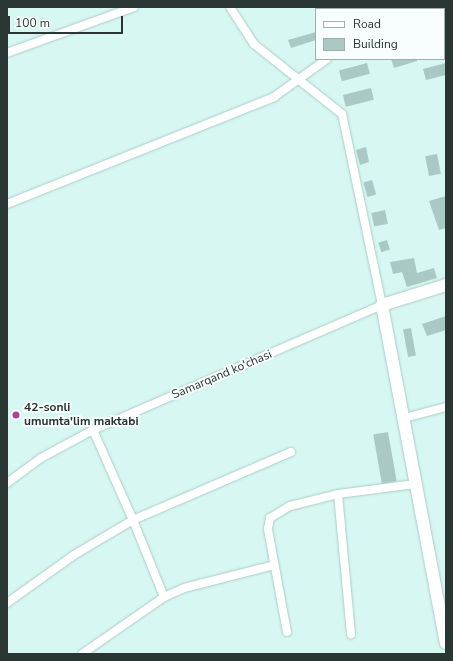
<!DOCTYPE html>
<html>
<head>
<meta charset="utf-8">
<style>
  body { margin:0 }
  #map { position:relative; width:453px; height:661px; overflow:hidden; background:#d6f7f2; font-family:"Nunito Sans",sans-serif }
  div>[style] { position:absolute }
  [style*='--x'] { left:calc(var(--x)*1px); top:calc(var(--y)*1px); width:calc(var(--w)*1px); rotate:calc(var(--a)*1deg) }
  .building>* { inset:0; background:#aac9c4; transform-origin:0 0 }
  .roads { filter:drop-shadow(0 0 1px #acccc7) drop-shadow(0 0 1px #acccc7) }
  .street>* { height:8px; margin:-4px; padding:0 4px; transform-origin:4px; border-radius:4px; background:#fff }
  .secondary>* { height:12px; margin:-6px; padding:0 6px; transform-origin:6px; border-radius:6px; background:#fff }
  .dots>* { width:11px; height:11px; translate:-50% -50%; box-sizing:border-box; border:2px solid #f7fefd; border-radius:50% }
  span { translate:-50% -50%; white-space:nowrap; text-align:center; line-height:1.15; -webkit-text-stroke:4px #f7fefd; paint-order:stroke }
  .street-label { font-size:12px; color:#293634 }
  .poi-label { font-size:12px; color:#293634; font-weight:700 }
  .left { translate:0 -50%; text-align:left }
  .frame { position:absolute; inset:0; border:8px solid #293634; pointer-events:none }
  .legend { position:absolute; left:315px; top:8px; width:130px; height:52px; box-sizing:border-box; background:#f7fefd; border:1px solid #a5aead; margin:0; padding:5px 7px; list-style:none; font-size:12px; color:#293634 }
  .legend li { display:flex; align-items:center; gap:8px; height:20px }
  .legend b { width:20px; border:1px solid #a5aead }
  .scale { position:absolute; left:8px; top:16px; width:115px; height:18px; box-sizing:border-box; border:2px solid #293634; border-top:0; padding-left:5px; font-size:12px; line-height:14px; white-space:nowrap; color:#293634; -webkit-text-stroke:3px #f7fefd; paint-order:stroke }
</style>
</head>
<body>
<div id="map">
  <div class="building">
    <i style="clip-path:polygon(316px 32px,316px 40px,291px 48px,288px 40px)"></i>
    <i style="clip-path:polygon(391px 59px,417px 59px,417px 61px,394px 68px)"></i>
    <i style="left:367px;top:63px;width:11px;height:29px;rotate:75deg"></i>
    <i style="clip-path:polygon(446px 63px,446px 75px,426px 80px,423px 69px)"></i>
    <i style="left:371px;top:88px;width:12px;height:29px;rotate:76deg"></i>
    <i style="clip-path:polygon(366px 147px,369px 162px,360px 165px,356px 150px)"></i>
    <i style="left:437px;top:154px;width:20px;height:12px;rotate:79deg"></i>
    <i style="left:372px;top:180px;width:15px;height:9px;rotate:74deg"></i>
    <i style="clip-path:polygon(446px 196px,446px 228px,439px 230px,429px 201px)"></i>
    <i style="left:385px;top:210px;width:14px;height:14px;rotate:78deg"></i>
    <i style="left:387px;top:240px;width:10px;height:9px;rotate:73deg"></i>
    <i style="clip-path:polygon(414px 258px,417px 273px,434px 268px,437px 278px,407px 287px,402px 272px,393px 274px,390px 262px)"></i>
    <i style="clip-path:polygon(446px 316px,446px 330px,427px 336px,422px 324px)"></i>
    <i style="left:411px;top:328px;width:28px;height:8px;rotate:80deg"></i>
    <i style="left:388px;top:432px;width:50px;height:15px;rotate:80deg"></i>
  </div>
  <div class="roads">
    <div class="street">
      <i style="--x:444;--y:29;--w:2;--a:0"></i>
      <i style="--x:7;--y:53;--w:135;--a:-19.9"></i>
      <i style="--x:7;--y:204;--w:288;--a:-21.8"></i>
      <i style="--x:274;--y:97;--w:65;--a:-35.6"></i>
      <i style="--x:404;--y:418;--w:43;--a:-14.7"></i>
      <i style="--x:7;--y:483;--w:42;--a:-36.3"></i>
      <i style="--x:41;--y:458;--w:59;--a:-28.3"></i>
      <i style="--x:93;--y:430;--w:315;--a:-23.4"></i>
      <i style="--x:382;--y:305;--w:195;--a:-101.8"></i>
      <i style="--x:342;--y:114;--w:112;--a:-141.5"></i>
      <i style="--x:254;--y:44;--w:44;--a:-123"></i>
      <i style="--x:338;--y:494;--w:78;--a:-7.4"></i>
      <i style="--x:164;--y:597;--w:83;--a:-111.9"></i>
      <i style="--x:133;--y:520;--w:172;--a:-23.3"></i>
      <i style="--x:7;--y:603;--w:82;--a:-35.6"></i>
      <i style="--x:74;--y:555;--w:69;--a:-30.7"></i>
      <i style="--x:133;--y:520;--w:98;--a:-114"></i>
      <i style="--x:287;--y:632;--w:105;--a:-100.5"></i>
      <i style="--x:268;--y:529;--w:11;--a:-80"></i>
      <i style="--x:270;--y:518;--w:23;--a:-31"></i>
      <i style="--x:290;--y:506;--w:49;--a:-14"></i>
      <i style="--x:338;--y:494;--w:141;--a:84.7"></i>
      <i style="--x:82;--y:654;--w:100;--a:-34.8"></i>
      <i style="--x:164;--y:597;--w:22;--a:-24"></i>
      <i style="--x:184;--y:588;--w:93;--a:-14.3"></i>
    </div>
    <div class="secondary">
      <i style="--x:446;--y:285;--w:67;--a:162.6"></i>
      <i style="--x:382;--y:305;--w:344;--a:79.3"></i>
    </div>
  </div>
  <div class="dots">
    <i style="left:16px;top:415px;background:#ae3f9d"></i>
  </div>
  <div class="street-label">
    <span style="left:222px;top:375px;rotate:-23deg">Samarqand ko'chasi</span>
  </div>
  <div class="poi-label">
    <span class="left" style="left:24px;top:415px">42-sonli<br>umumta'lim maktabi</span>
  </div>
  <div class="frame"></div>
  <ul class="legend">
  <li><b style="height:5px;background:#fff"></b>Road</li>
  <li><b style="height:11px;background:#aac9c4"></b>Building</li>
  </ul>
  <div class="scale">100 m</div>
</div>
</body>
</html>
